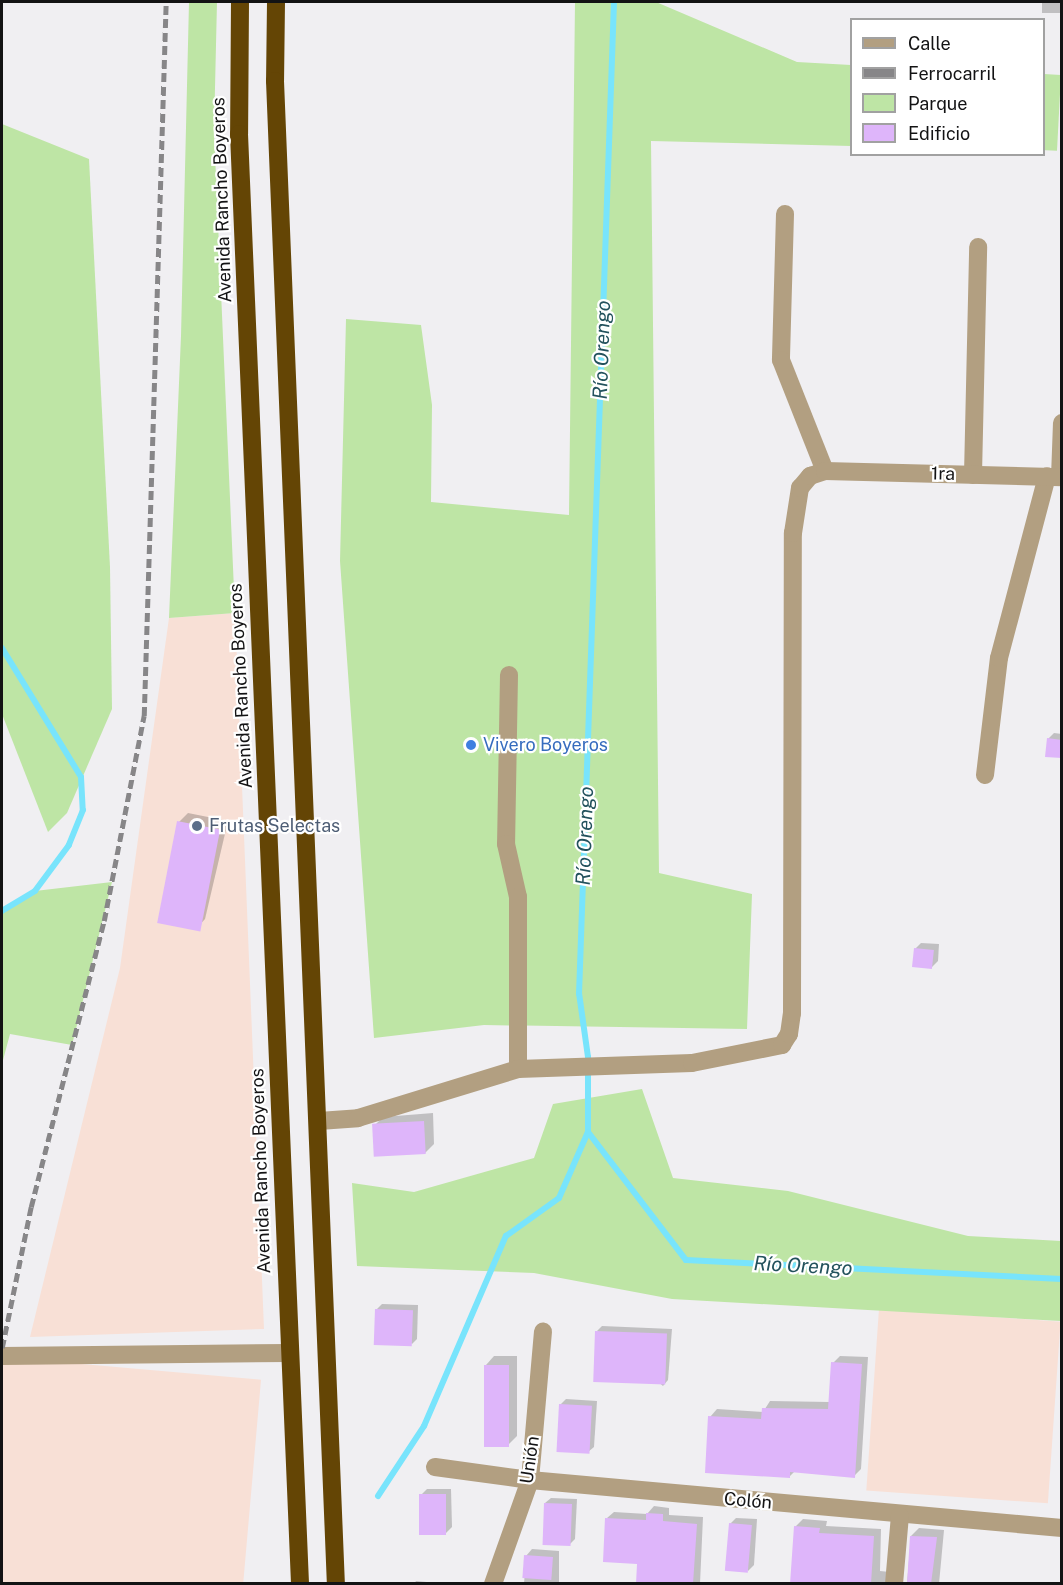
<!DOCTYPE html>
<html>
<head>
<meta charset="utf-8">
<style>
  body { margin:0 }
  #map { position:relative; width:1063px; height:1585px; overflow:hidden; background:#f0eff2; font-family:"Public Sans",sans-serif }
  div>[style] { position:absolute }
  [style*='--x'] { left:calc(var(--x)*1px); top:calc(var(--y)*1px); width:calc(var(--w)*1px); rotate:calc(var(--a)*1deg) }
  .industrial>* { inset:0; background:#f8e0d6; transform-origin:0 0 }
  .green>* { inset:0; background:#bee5a5; transform-origin:0 0 }
  .shadow>* { inset:0; background:#0003; transform-origin:0 0 }
  .stream>* { height:6px; margin:-3px; padding:0 3px; transform-origin:3px; border-radius:3px; background:#78e4fc }
  .building>* { inset:0; background:#deb5fa; transform-origin:0 0 }
  .minor>* { height:18px; margin:-9px; padding:0 9px; transform-origin:9px; border-radius:9px; background:#b29f81 }
  .highway>* { height:18px; margin:-9px; padding:0 9px; transform-origin:9px; border-radius:9px; background:#644505 }
  .rail>* { height:4.5px; margin-top:-2.25px; transform-origin:0; background:repeating-linear-gradient(90deg,#878688 0 9px,transparent 0 13.5px) }
  .dots>* { width:16px; height:16px; translate:-50% -50%; box-sizing:border-box; border:3px solid #fff; border-radius:50% }
  span { translate:-50% -50%; white-space:nowrap; text-align:center; line-height:1.15; -webkit-text-stroke:4.5px #fff; paint-order:stroke }
  .street-label { font-size:18px; color:#131314 }
  .shop-label { font-size:18px; color:#366cbe }
  .left { translate:0 -50%; text-align:left }
  .service-label { font-size:18px; color:#4e5e75 }
  .water-label { font-size:20px; color:#23525d; font-style:italic }
  .frame { position:absolute; inset:0; border:3px solid #131314; pointer-events:none }
  .legend { position:absolute; left:850px; top:18px; width:195px; height:138px; box-sizing:border-box; background:#fff; border:2px solid #a1a1a1; margin:0; padding:8px 10px; list-style:none; font-size:18px; color:#131314 }
  .legend li { display:flex; align-items:center; gap:12px; height:30px }
  .legend b { width:30px; border:2px solid #a1a1a1 }
</style>
</head>
<body>
<div id="map">
  <div class="industrial">
    <i style="clip-path:polygon(235px 613px,264px 1329px,30px 1337px,120px 968px,169px 618px)"></i>
    <i style="left:879px;top:1309px;width:182px;height:182px;rotate:4deg"></i>
    <i style="left:2px;top:1357px;width:260px;height:226px;rotate:5deg"></i>
  </div>
  <div class="green">
    <i style="clip-path:polygon(189px 2px,217px 2px,214px 131px,235px 613px,169px 618px,181px 336px)"></i>
    <i style="clip-path:polygon(575px 2px,656px 2px,797px 62px,851px 65px,851px 146px,651px 141px,659px 873px,752px 894px,747px 1029px,484px 1025px,374px 1038px,340px 561px,346px 319px,421px 325px,432px 405px,431px 502px,569px 515px)"></i>
    <i style="left:1044px;top:74px;width:17px;height:76px;rotate:3deg"></i>
    <i style="clip-path:polygon(2px 124px,89px 159px,110px 567px,112px 709px,67px 813px,48px 832px,2px 714px)"></i>
    <i style="clip-path:polygon(112px 882px,72px 1045px,10px 1034px,2px 1064px,2px 911px,35px 891px)"></i>
    <i style="clip-path:polygon(642px 1089px,673px 1178px,788px 1191px,968px 1236px,1061px 1241px,1061px 1321px,672px 1299px,534px 1273px,357px 1266px,352px 1183px,414px 1192px,534px 1158px,553px 1104px)"></i>
  </div>
  <div class="shadow">
    <i style="left:1042px;top:2px;width:20px;height:11px"></i>
    <i style="clip-path:polygon(1054px 733px,1062px 734px,1062px 757px,1048px 739px)"></i>
    <i style="clip-path:polygon(188px 813px,228px 821px,205px 919px,197px 928px,179px 822px)"></i>
    <i style="clip-path:polygon(921px 943px,939px 944px,938px 961px,932px 967px,915px 949px)"></i>
    <i style="clip-path:polygon(433px 1113px,434px 1144px,425px 1153px,374px 1126px,383px 1117px)"></i>
    <i style="clip-path:polygon(382px 1304px,418px 1305px,417px 1339px,412px 1344px,376px 1310px)"></i>
    <i style="clip-path:polygon(602px 1326px,672px 1329px,668px 1380px,663px 1386px,597px 1331px)"></i>
    <i style="clip-path:polygon(494px 1356px,517px 1356px,517px 1436px,508px 1445px,486px 1365px)"></i>
    <i style="clip-path:polygon(840px 1356px,868px 1357px,861px 1469px,854px 1476px,795px 1471px,789px 1477px,710px 1417px,717px 1409px,763px 1412px,770px 1401px,830px 1402px,833px 1363px)"></i>
    <i style="clip-path:polygon(566px 1399px,597px 1401px,594px 1447px,588px 1452px,560px 1405px)"></i>
    <i style="clip-path:polygon(427px 1489px,451px 1489px,452px 1527px,446px 1533px,421px 1495px)"></i>
    <i style="clip-path:polygon(551px 1498px,577px 1499px,575px 1539px,569px 1545px,545px 1503px)"></i>
    <i style="clip-path:polygon(654px 1506px,669px 1508px,669px 1515px,703px 1517px,700px 1584px,637px 1584px,639px 1563px,607px 1518px,614px 1512px,647px 1514px)"></i>
    <i style="clip-path:polygon(736px 1518px,757px 1519px,754px 1565px,748px 1571px,730px 1524px)"></i>
    <i style="clip-path:polygon(803px 1519px,827px 1521px,826px 1526px,881px 1529px,880px 1571px,890px 1572px,894px 1584px,810px 1584px,795px 1527px)"></i>
    <i style="clip-path:polygon(919px 1528px,944px 1530px,939px 1584px,907px 1584px,911px 1536px)"></i>
    <i style="clip-path:polygon(532px 1549px,559px 1551px,559px 1584px,524px 1584px,526px 1556px)"></i>
    <i style="clip-path:polygon(416px 1581px,449px 1584px,414px 1584px)"></i>
  </div>
  <div class="stream">
    <i style="--x:614;--y:2;--w:992;--a:92.02"></i>
    <i style="--x:579;--y:993;--w:65;--a:82"></i>
    <i style="--x:588;--y:1057;--w:75;--a:90"></i>
    <i style="--x:588;--y:1132;--w:161;--a:52.6"></i>
    <i style="--x:686;--y:1260;--w:376;--a:2.9"></i>
    <i style="--x:2;--y:648;--w:151;--a:58.5"></i>
    <i style="--x:81;--y:777;--w:33;--a:87"></i>
    <i style="--x:83;--y:810;--w:38;--a:112"></i>
    <i style="--x:69;--y:845;--w:57;--a:126.5"></i>
    <i style="--x:35;--y:891;--w:39;--a:149"></i>
    <i style="--x:378;--y:1496;--w:84;--a:-56.7"></i>
    <i style="--x:424;--y:1426;--w:207;--a:-66.7"></i>
    <i style="--x:506;--y:1236;--w:65;--a:-35.6"></i>
    <i style="--x:559;--y:1198;--w:72;--a:-66.3"></i>
  </div>
  <div class="building">
    <i style="clip-path:polygon(1047px 738px,1062px 740px,1062px 758px,1045px 757px)"></i>
    <i style="left:177px;top:821px;width:44px;height:104px;rotate:11deg"></i>
    <i style="left:914px;top:948px;width:20px;height:19px;rotate:6deg"></i>
    <i style="left:424px;top:1121px;width:33px;height:52px;rotate:87deg"></i>
    <i style="left:375px;top:1309px;width:38px;height:36px;rotate:2deg"></i>
    <i style="left:595px;top:1331px;width:72px;height:51px;rotate:2deg"></i>
    <i style="clip-path:polygon(831px 1362px,862px 1364px,855px 1478px,790px 1472px,790px 1478px,705px 1473px,708px 1416px,761px 1419px,762px 1408px,828px 1409px)"></i>
    <i style="left:484px;top:1365px;width:25px;height:82px"></i>
    <i style="left:559px;top:1404px;width:33px;height:48px;rotate:3deg"></i>
    <i style="left:419px;top:1494px;width:27px;height:41px"></i>
    <i style="left:544px;top:1503px;width:28px;height:42px;rotate:2deg"></i>
    <i style="clip-path:polygon(646px 1513px,663px 1514px,663px 1521px,697px 1524px,693px 1584px,636px 1584px,637px 1564px,603px 1562px,605px 1518px,646px 1520px)"></i>
    <i style="left:729px;top:1523px;width:23px;height:48px;rotate:5deg"></i>
    <i style="clip-path:polygon(794px 1526px,820px 1528px,819px 1533px,874px 1536px,871px 1584px,790px 1584px)"></i>
    <i style="clip-path:polygon(910px 1536px,937px 1537px,931px 1584px,907px 1584px)"></i>
    <i style="left:524px;top:1555px;width:29px;height:23px;rotate:4deg"></i>
  </div>
  <div class="minor">
    <i style="--x:785;--y:214;--w:146;--a:91.6"></i>
    <i style="--x:781;--y:360;--w:119;--a:68.4"></i>
    <i style="--x:973;--y:475;--w:228;--a:-88.7"></i>
    <i style="--x:1060;--y:477;--w:54;--a:-87.9"></i>
    <i style="--x:509;--y:675;--w:169;--a:91"></i>
    <i style="--x:506;--y:844;--w:54;--a:77.2"></i>
    <i style="--x:518;--y:897;--w:172;--a:90"></i>
    <i style="--x:985;--y:775;--w:118;--a:-83.2"></i>
    <i style="--x:999;--y:658;--w:188;--a:-75.2"></i>
    <i style="--x:319;--y:1121;--w:39;--a:-4"></i>
    <i style="--x:358;--y:1118;--w:167;--a:-17"></i>
    <i style="--x:518;--y:1069;--w:174;--a:-2"></i>
    <i style="--x:692;--y:1063;--w:92;--a:-11.3"></i>
    <i style="--x:782;--y:1045;--w:13;--a:-58"></i>
    <i style="--x:789;--y:1034;--w:21;--a:-82"></i>
    <i style="--x:792;--y:1013;--w:480;--a:-89.9"></i>
    <i style="--x:793;--y:533;--w:46;--a:-81.2"></i>
    <i style="--x:800;--y:488;--w:16;--a:-50"></i>
    <i style="--x:810;--y:476;--w:16;--a:-18"></i>
    <i style="--x:825;--y:471;--w:237;--a:1.5"></i>
    <i style="--x:2;--y:1356;--w:287;--a:-0.6"></i>
    <i style="--x:435;--y:1467;--w:96;--a:7.8"></i>
    <i style="--x:530;--y:1480;--w:534;--a:5.16"></i>
    <i style="--x:493;--y:1584;--w:110;--a:-70.4"></i>
    <i style="--x:530;--y:1480;--w:149;--a:-85"></i>
    <i style="--x:894;--y:1584;--w:68;--a:-85"></i>
  </div>
  <div class="highway">
    <i style="--x:240;--y:2;--w:132;--a:90.4"></i>
    <i style="--x:239;--y:134;--w:1451;--a:87.59"></i>
    <i style="--x:276;--y:2;--w:79;--a:90.7"></i>
    <i style="--x:275;--y:81;--w:1504;--a:87.68"></i>
  </div>
  <div class="rail">
    <i style="--x:2;--y:1348;--w:144;--a:-78.4"></i>
    <i style="--x:31;--y:1207;--w:295;--a:-75.7"></i>
    <i style="--x:104;--y:921;--w:209;--a:-79"></i>
    <i style="--x:144;--y:716;--w:714;--a:-88.24"></i>
  </div>
  <div class="dots">
    <i style="left:471px;top:745px;background:#3f7fe0"></i>
    <i style="left:197px;top:826px;background:#5c6f8a"></i>
  </div>
  <div class="street-label">
    <span style="left:222px;top:200px;rotate:-92deg">Avenida Rancho Boyeros</span>
    <span style="left:943px;top:474px;rotate:1deg">1ra</span>
    <span style="left:241px;top:686px;rotate:-93deg">Avenida Rancho Boyeros</span>
    <span style="left:261px;top:1171px;rotate:-92deg">Avenida Rancho Boyeros</span>
    <span style="left:530px;top:1460px;rotate:-82deg">Unión</span>
    <span style="left:748px;top:1501px;rotate:5deg">Colón</span>
  </div>
  <div class="shop-label">
    <span class="left" style="left:483px;top:745px">Vivero Boyeros</span>
  </div>
  <div class="service-label">
    <span class="left" style="left:209px;top:826px">Frutas Selectas</span>
  </div>
  <div class="water-label">
    <span style="left:602px;top:350px;rotate:-88deg">Río Orengo</span>
    <span style="left:585px;top:836px;rotate:-88deg">Río Orengo</span>
    <span style="left:803px;top:1266px;rotate:3deg">Río Orengo</span>
  </div>
  <div class="frame"></div>
  <ul class="legend">
  <li><b style="height:8px;background:#b29f81"></b>Calle</li>
  <li><b style="height:8px;background:#878688"></b>Ferrocarril</li>
  <li><b style="height:16px;background:#bee5a5"></b>Parque</li>
  <li><b style="height:16px;background:#deb5fa"></b>Edificio</li>
  </ul>
</div>
</body>
</html>
